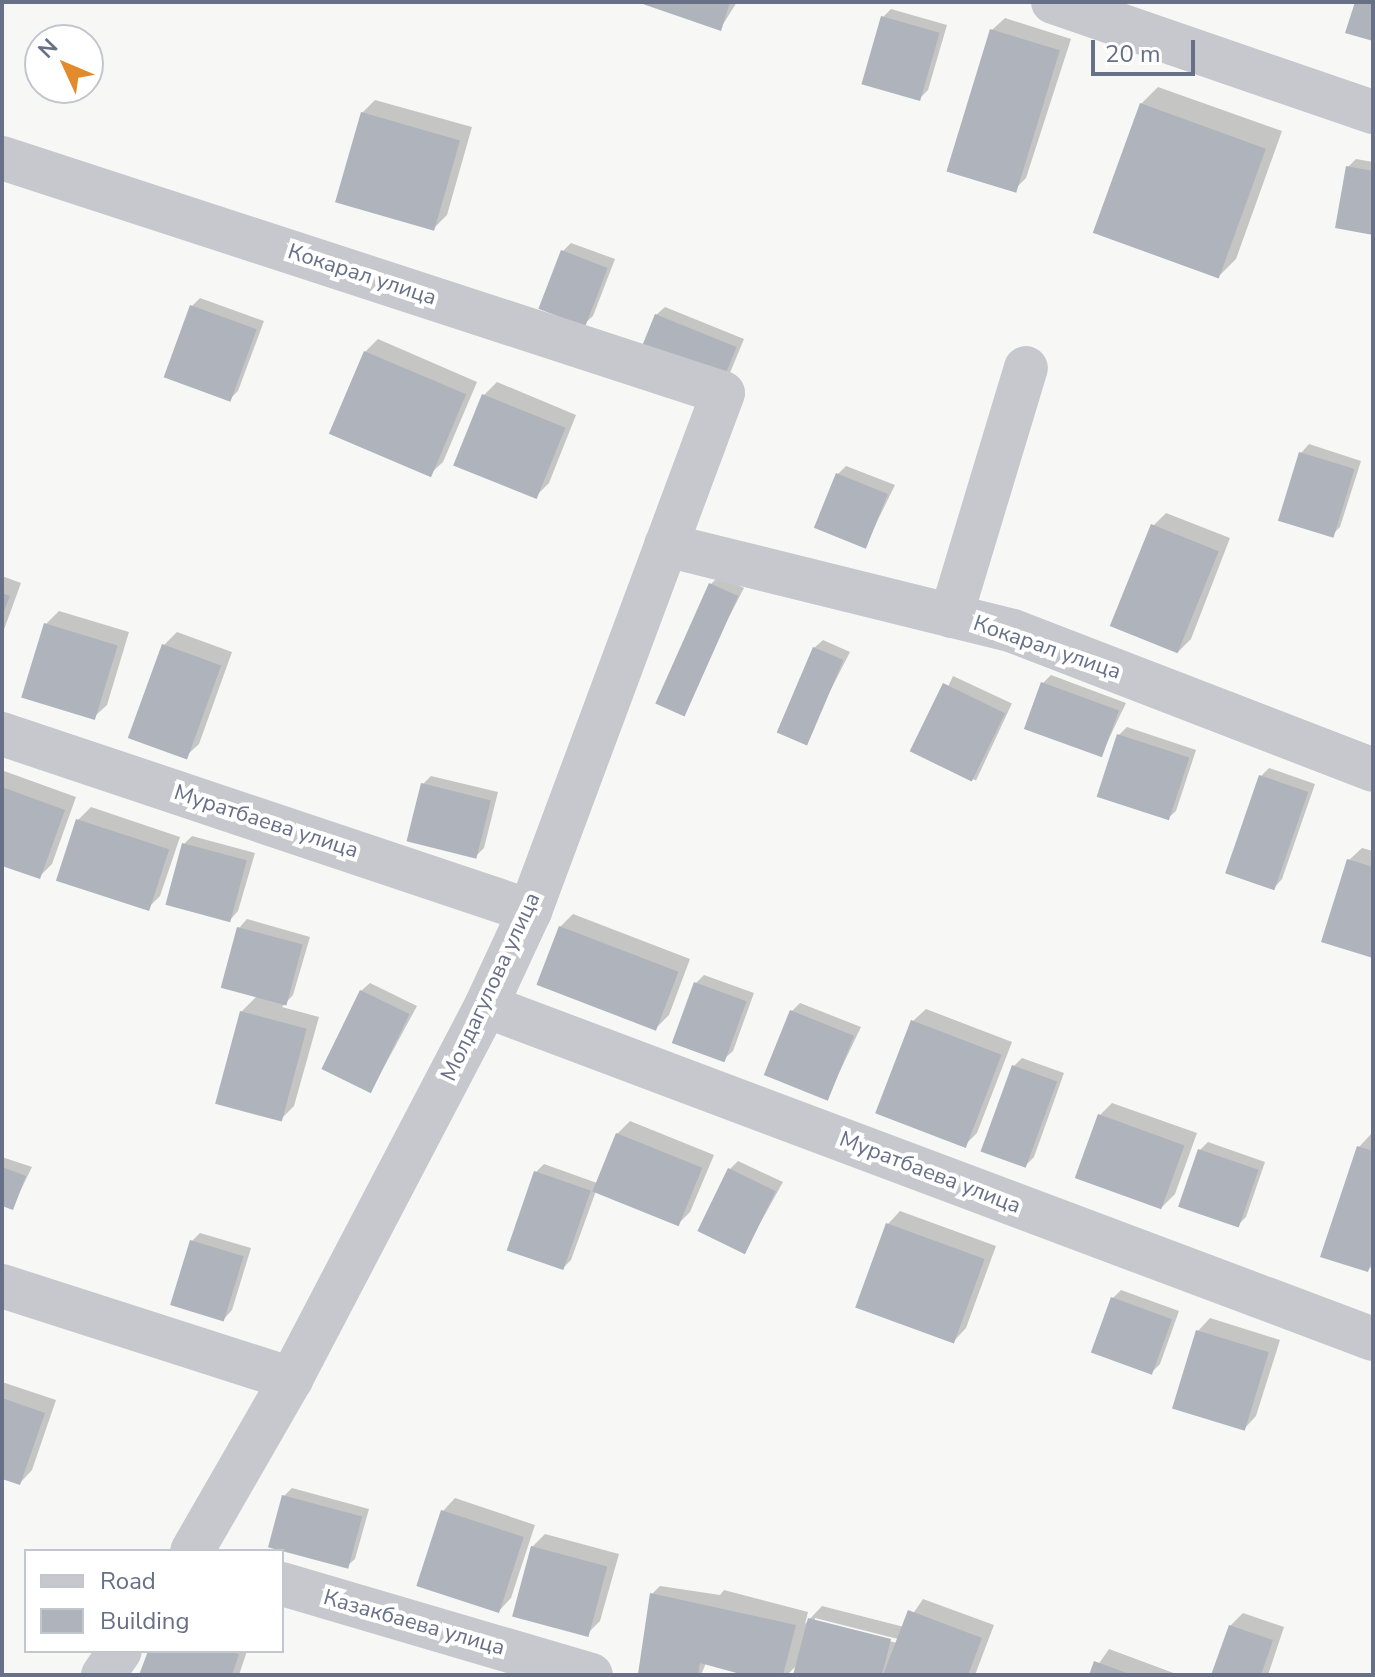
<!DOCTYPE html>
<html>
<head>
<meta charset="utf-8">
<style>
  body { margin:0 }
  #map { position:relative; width:1375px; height:1677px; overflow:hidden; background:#f7f8f6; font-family:"Nunito Sans",sans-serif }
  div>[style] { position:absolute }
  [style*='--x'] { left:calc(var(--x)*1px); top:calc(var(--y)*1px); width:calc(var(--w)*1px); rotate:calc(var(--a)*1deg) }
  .shadow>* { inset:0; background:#0003; transform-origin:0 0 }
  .building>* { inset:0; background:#aeb3bc; transform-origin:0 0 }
  .minor>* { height:44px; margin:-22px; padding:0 22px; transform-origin:22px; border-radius:22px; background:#c6c8cd }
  span { translate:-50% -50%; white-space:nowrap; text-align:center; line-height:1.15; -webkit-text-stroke:8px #fff; paint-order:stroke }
  .street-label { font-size:22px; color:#677086 }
  .frame { position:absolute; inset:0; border:4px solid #677086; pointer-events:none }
  .legend { position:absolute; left:24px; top:1549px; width:260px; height:104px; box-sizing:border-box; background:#fff; border:2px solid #c2c6cf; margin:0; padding:10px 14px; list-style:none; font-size:24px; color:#677086 }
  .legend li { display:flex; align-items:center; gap:16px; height:40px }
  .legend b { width:40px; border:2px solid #c2c6cf }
  .north { position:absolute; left:24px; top:24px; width:80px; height:80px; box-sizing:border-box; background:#fff; border:2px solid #c2c6cf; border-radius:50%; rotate:314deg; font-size:22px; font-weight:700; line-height:32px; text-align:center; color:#677086 }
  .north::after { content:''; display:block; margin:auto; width:28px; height:36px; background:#e28a2c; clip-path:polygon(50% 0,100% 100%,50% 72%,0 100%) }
  .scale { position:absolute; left:1091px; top:40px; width:104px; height:36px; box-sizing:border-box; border:4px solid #677086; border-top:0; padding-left:10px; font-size:24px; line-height:28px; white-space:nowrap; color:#677086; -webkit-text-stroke:6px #fff; paint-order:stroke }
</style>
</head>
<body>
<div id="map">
  <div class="shadow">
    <i style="clip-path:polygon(639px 2px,737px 2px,720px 29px)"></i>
    <i style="clip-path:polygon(891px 9px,947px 25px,928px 90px,920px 98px,883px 17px)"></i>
    <i style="clip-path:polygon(1005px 18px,1071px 39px,1026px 178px,1013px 191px,992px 30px)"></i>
    <i style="clip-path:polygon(1158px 87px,1282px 131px,1236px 259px,1219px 276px,1141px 104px)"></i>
    <i style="clip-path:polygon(375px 100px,472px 127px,447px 215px,434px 228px,362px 113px)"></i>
    <i style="clip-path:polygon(1356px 159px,1373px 162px,1373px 233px,1348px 167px)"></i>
    <i style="clip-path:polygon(571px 243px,615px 259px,593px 316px,584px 324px,563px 251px)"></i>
    <i style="clip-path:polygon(200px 298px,264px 321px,238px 391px,230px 399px,192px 306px)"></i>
    <i style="clip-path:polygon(665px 307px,744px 339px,727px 380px,656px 315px)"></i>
    <i style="clip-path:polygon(378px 339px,477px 382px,443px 462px,430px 474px,365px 352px)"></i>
    <i style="clip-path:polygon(497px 382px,576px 415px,549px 483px,536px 496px,484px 395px)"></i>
    <i style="clip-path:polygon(1309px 444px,1361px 461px,1340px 527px,1331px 536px,1301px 453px)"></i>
    <i style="clip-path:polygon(846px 466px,895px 485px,865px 546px,838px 474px)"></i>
    <i style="clip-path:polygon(1166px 513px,1230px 538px,1191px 639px,1178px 652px,1153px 526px)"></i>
    <i style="clip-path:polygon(2px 576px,21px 583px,2px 635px)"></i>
    <i style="clip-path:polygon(719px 576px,744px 588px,679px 713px,711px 584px)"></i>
    <i style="clip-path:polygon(59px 611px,129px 632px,107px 705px,94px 717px,46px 624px)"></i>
    <i style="clip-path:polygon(177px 632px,232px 652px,199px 744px,186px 756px,164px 645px)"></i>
    <i style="clip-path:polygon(823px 640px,850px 652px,803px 744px,814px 648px)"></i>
    <i style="clip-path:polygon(1051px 675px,1126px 703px,1101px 755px,1043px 683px)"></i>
    <i style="left:953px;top:676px;width:65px;height:85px;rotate:25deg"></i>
    <i style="clip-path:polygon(1127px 727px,1196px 750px,1176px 811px,1167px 819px,1119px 735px)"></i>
    <i style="clip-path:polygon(1269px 768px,1315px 784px,1282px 879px,1274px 888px,1261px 776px)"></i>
    <i style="clip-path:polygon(4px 771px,76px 797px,52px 864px,39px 877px,2px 863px)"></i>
    <i style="clip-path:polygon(431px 776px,498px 792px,484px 848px,476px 856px,423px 784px)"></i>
    <i style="clip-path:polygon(91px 807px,180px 837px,160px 896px,147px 909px,58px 879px,78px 820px)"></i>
    <i style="clip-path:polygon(192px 836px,255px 853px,238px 911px,230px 920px,184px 844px)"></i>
    <i style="clip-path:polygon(1362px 848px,1373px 851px,1373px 956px,1349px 860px)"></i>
    <i style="clip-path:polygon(573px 914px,690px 959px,669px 1015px,656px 1028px,560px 927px)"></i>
    <i style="clip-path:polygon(247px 919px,310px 937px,293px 995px,282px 1007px,319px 1017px,294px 1106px,281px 1119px,241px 1012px,257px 996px,239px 928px)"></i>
    <i style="clip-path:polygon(704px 975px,754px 993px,733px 1051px,724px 1059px,695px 984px)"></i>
    <i style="clip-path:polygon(370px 983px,417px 1006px,371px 1091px,361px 991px)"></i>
    <i style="clip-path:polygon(800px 1003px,861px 1027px,827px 1098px,792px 1011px)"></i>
    <i style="clip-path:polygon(926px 1009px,1012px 1042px,977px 1133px,965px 1145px,913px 1021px)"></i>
    <i style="clip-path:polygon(1022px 1058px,1064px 1073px,1034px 1157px,1025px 1166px,1014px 1066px)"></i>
    <i style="clip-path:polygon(1112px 1103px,1197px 1133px,1175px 1194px,1162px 1207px,1100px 1115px)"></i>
    <i style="clip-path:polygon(630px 1121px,714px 1155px,690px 1212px,677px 1225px,596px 1191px,571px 1260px,563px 1268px,536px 1172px,544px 1164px,597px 1183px,617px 1134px)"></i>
    <i style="clip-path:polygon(1371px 1134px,1373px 1265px,1368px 1270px,1359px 1147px)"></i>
    <i style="clip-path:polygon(1208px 1142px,1265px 1162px,1246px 1217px,1238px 1225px,1200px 1150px)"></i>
    <i style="clip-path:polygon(2px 1157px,32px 1167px,12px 1208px,2px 1204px)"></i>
    <i style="clip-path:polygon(738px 1161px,783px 1182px,744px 1252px,730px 1169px)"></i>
    <i style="clip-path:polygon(900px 1211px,996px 1246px,966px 1328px,954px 1341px,888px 1224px)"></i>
    <i style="clip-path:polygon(200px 1233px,251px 1248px,232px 1310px,224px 1319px,192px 1241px)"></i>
    <i style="clip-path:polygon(1121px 1290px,1179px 1311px,1160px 1364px,1152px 1372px,1113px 1298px)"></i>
    <i style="clip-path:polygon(1210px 1318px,1280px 1340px,1256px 1416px,1244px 1429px,1198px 1331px)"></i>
    <i style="clip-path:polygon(2px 1382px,56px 1400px,32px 1470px,20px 1483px,2px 1477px)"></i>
    <i style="clip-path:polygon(292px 1488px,369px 1509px,355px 1559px,346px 1567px,284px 1496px)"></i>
    <i style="clip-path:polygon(455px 1498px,535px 1525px,511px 1598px,499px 1611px,443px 1511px)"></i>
    <i style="clip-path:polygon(545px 1534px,619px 1554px,600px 1621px,587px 1634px,532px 1547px)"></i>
    <i style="clip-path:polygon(evenodd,660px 1586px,720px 1595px,724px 1590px,808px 1612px,805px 1624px,822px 1606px,904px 1627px,923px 1599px,994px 1625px,975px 1675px,795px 1675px,798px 1664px,787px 1675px,752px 1675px,706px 1663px,701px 1675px,640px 1672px,652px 1594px,660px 1586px,815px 1618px,902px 1640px,901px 1644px,815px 1622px,815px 1618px)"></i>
    <i style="clip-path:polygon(1243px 1613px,1284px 1627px,1268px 1675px,1213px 1675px,1230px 1626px)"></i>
    <i style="clip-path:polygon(1109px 1649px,1179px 1675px,1091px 1675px)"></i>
    <i style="clip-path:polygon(150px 1651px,247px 1651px,239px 1675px,141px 1675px)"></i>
  </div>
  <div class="building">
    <i style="clip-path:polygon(637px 2px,730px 2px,721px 31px)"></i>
    <i style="clip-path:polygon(1355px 2px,1373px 2px,1373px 41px,1345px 33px)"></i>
    <i style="left:881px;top:16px;width:61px;height:71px;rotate:16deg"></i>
    <i style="left:990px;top:29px;width:73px;height:149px;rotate:17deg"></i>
    <i style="left:1140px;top:103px;width:134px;height:138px;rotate:20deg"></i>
    <i style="left:361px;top:112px;width:103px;height:94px;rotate:16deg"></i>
    <i style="clip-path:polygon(1346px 166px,1373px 171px,1373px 235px,1335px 228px)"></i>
    <i style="left:561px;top:250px;width:50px;height:63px;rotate:21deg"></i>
    <i style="left:190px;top:305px;width:71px;height:77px;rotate:20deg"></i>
    <i style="left:655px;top:314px;width:88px;height:48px;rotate:22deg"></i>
    <i style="left:364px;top:351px;width:111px;height:90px;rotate:23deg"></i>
    <i style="left:482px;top:394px;width:90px;height:77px;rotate:22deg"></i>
    <i style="left:1299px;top:452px;width:58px;height:72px;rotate:17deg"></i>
    <i style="left:836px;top:473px;width:56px;height:59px;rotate:22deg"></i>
    <i style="left:1151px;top:524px;width:73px;height:110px;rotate:22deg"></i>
    <i style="left:709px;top:583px;width:32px;height:132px;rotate:24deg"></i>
    <i style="clip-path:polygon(2px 593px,10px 596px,2px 616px)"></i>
    <i style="left:44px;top:623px;width:77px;height:78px;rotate:17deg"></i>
    <i style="left:162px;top:644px;width:63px;height:100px;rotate:20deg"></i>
    <i style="left:813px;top:647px;width:33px;height:93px;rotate:23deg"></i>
    <i style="left:1041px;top:682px;width:83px;height:50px;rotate:20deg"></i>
    <i style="left:943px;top:683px;width:69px;height:76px;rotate:26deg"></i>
    <i style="left:1117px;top:734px;width:76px;height:66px;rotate:18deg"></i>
    <i style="left:1259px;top:775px;width:52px;height:104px;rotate:19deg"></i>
    <i style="left:421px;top:783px;width:72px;height:60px;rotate:14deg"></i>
    <i style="clip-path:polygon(2px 787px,65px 810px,40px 879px,2px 866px)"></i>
    <i style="left:76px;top:819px;width:98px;height:65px;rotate:18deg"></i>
    <i style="left:182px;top:843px;width:67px;height:64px;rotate:15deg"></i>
    <i style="clip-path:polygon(1347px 859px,1373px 867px,1373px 958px,1321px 942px)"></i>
    <i style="left:559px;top:926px;width:128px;height:63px;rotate:21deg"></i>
    <i style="left:237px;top:927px;width:68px;height:63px;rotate:15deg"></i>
    <i style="left:694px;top:982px;width:56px;height:65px;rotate:20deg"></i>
    <i style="left:360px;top:990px;width:55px;height:88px;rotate:26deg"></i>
    <i style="left:790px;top:1010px;width:69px;height:70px;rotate:22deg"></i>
    <i style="left:240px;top:1011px;width:69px;height:96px;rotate:15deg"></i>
    <i style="left:911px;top:1020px;width:97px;height:100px;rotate:21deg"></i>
    <i style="left:1012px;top:1065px;width:48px;height:92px;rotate:20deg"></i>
    <i style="left:1098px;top:1114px;width:92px;height:68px;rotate:20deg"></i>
    <i style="left:616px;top:1133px;width:93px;height:63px;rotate:22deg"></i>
    <i style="clip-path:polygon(1357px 1146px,1373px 1151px,1373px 1257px,1368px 1272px,1320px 1257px)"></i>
    <i style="left:1198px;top:1149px;width:64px;height:61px;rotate:19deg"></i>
    <i style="clip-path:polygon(2px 1167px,26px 1176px,13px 1210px,2px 1206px)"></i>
    <i style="left:728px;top:1168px;width:53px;height:70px;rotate:26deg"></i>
    <i style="left:534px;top:1171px;width:60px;height:84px;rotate:19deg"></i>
    <i style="left:886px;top:1223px;width:105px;height:90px;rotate:20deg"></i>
    <i style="left:190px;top:1240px;width:56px;height:68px;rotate:17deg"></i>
    <i style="left:1111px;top:1297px;width:65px;height:59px;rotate:20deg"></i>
    <i style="left:1196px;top:1330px;width:76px;height:82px;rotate:17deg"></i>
    <i style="clip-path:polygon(2px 1398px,45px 1413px,20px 1485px,2px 1479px)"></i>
    <i style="left:282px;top:1495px;width:83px;height:54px;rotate:15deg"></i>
    <i style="left:441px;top:1510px;width:87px;height:80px;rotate:18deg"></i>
    <i style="left:531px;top:1546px;width:79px;height:73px;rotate:15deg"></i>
    <i style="clip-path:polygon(650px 1593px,796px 1625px,783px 1675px,744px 1675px,700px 1663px,698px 1675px,638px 1674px)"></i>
    <i style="clip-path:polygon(908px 1610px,982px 1638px,968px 1675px,883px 1675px)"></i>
    <i style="clip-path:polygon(808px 1618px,891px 1639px,882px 1675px,793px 1675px)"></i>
    <i style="clip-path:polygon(1229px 1625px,1273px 1640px,1261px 1675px,1211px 1675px)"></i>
    <i style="clip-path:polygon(148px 1651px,229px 1651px,239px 1654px,232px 1675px,139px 1675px)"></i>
    <i style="clip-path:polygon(1094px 1661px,1132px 1675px,1089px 1675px)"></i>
  </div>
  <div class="minor">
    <i style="--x:1053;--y:2;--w:338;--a:19"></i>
    <i style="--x:2;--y:158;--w:758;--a:18.05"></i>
    <i style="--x:723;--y:393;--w:553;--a:110.43"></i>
    <i style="--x:530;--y:911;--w:105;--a:114.9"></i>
    <i style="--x:486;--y:1006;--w:421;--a:117.6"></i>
    <i style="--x:291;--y:1379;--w:198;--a:119.9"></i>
    <i style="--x:666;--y:545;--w:357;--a:13.9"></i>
    <i style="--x:1013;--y:631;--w:386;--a:21.1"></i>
    <i style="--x:951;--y:616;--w:259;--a:-73.2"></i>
    <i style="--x:2;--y:734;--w:557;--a:18.53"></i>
    <i style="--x:486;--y:1006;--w:947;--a:20.58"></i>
    <i style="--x:2;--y:1286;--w:304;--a:17.8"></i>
    <i style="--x:282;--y:1584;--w:322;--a:16.4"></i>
    <i style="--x:103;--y:1675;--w:29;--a:-55"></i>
  </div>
  <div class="street-label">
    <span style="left:362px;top:275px;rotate:18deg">Кокарал улица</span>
    <span style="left:1047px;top:648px;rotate:19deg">Кокарал улица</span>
    <span style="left:266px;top:822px;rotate:18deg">Муратбаева улица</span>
    <span style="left:491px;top:987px;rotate:-65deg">Молдагулова улица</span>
    <span style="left:930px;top:1173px;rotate:21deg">Муратбаева улица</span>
    <span style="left:414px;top:1623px;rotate:16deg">Казакбаева улица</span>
  </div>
  <div class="frame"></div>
  <ul class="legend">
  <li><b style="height:10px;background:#c6c8cd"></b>Road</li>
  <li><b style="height:22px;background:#aeb3bc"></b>Building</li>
  </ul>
  <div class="north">N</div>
  <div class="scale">20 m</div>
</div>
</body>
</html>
